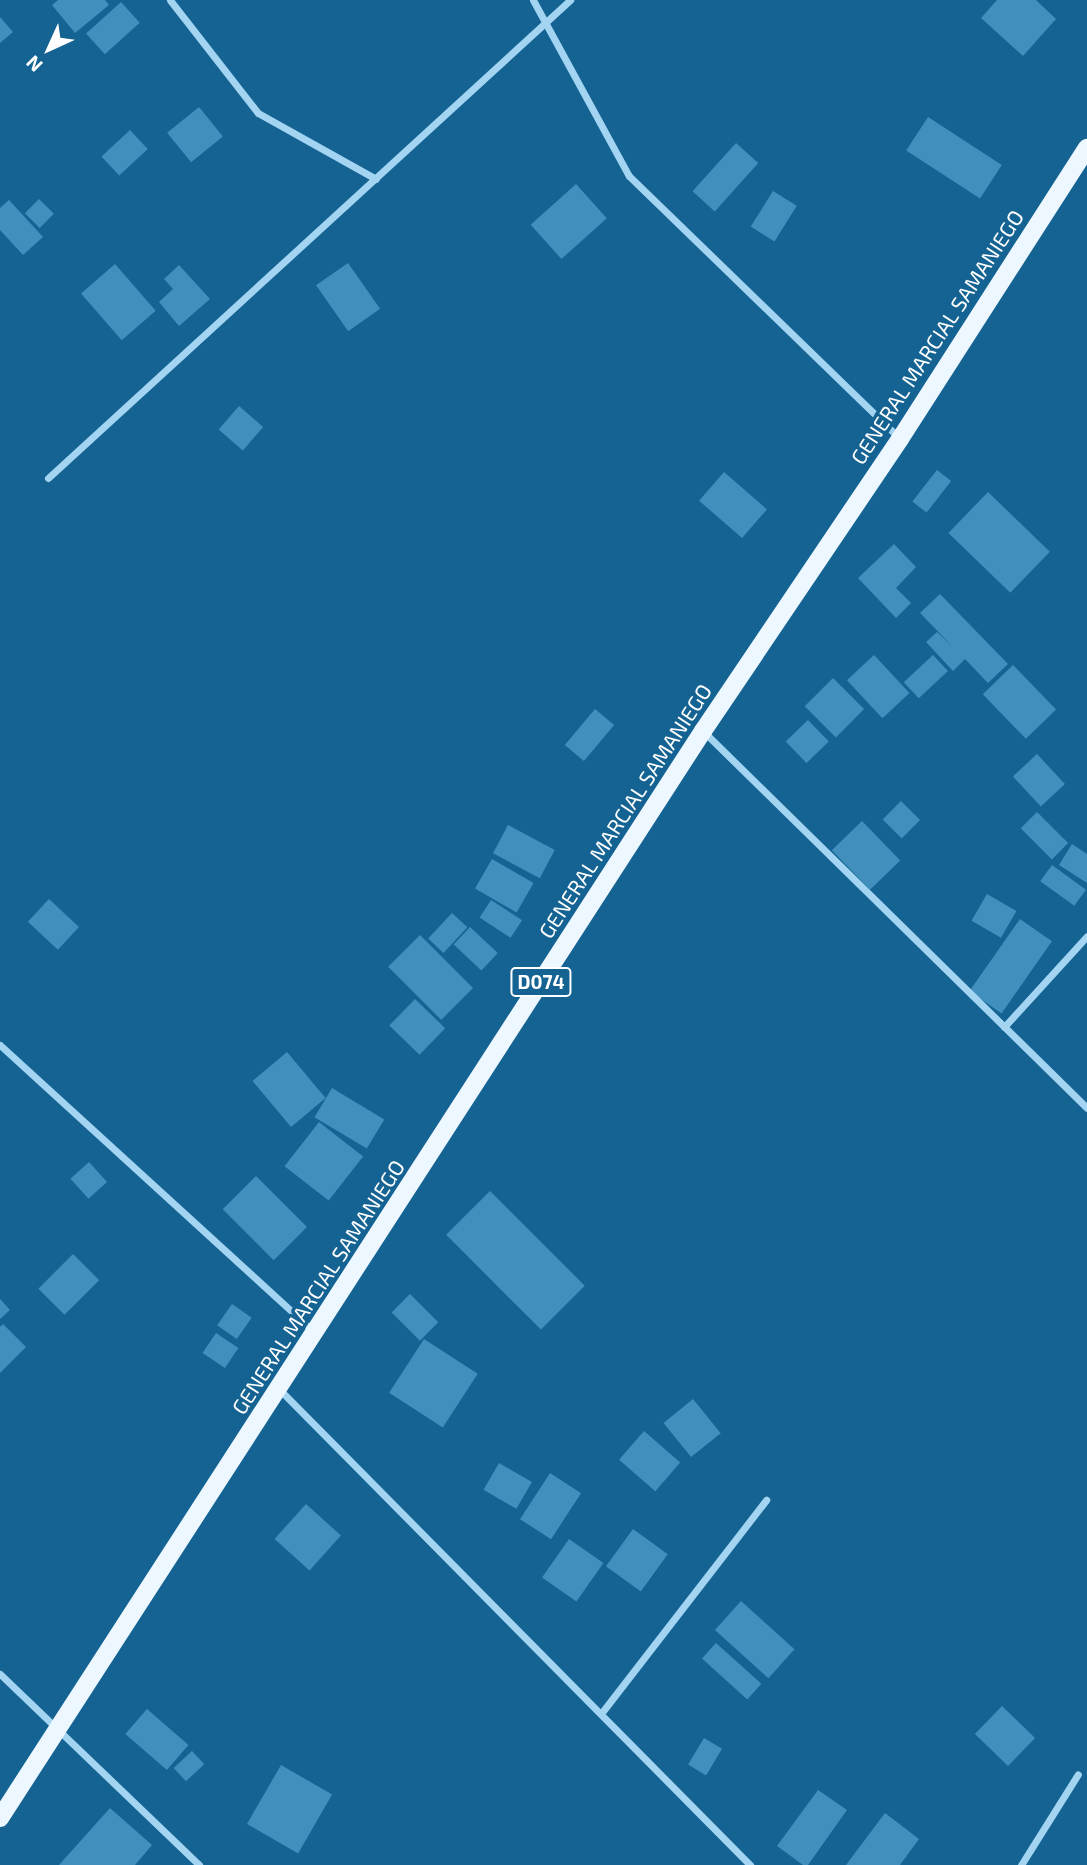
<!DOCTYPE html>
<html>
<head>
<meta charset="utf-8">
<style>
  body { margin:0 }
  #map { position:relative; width:1087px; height:1865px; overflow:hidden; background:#146393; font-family:"Exo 2",sans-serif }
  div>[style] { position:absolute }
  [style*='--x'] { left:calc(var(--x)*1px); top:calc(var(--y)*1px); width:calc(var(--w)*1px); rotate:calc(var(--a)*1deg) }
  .building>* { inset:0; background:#418fbd; transform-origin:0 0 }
  .minor>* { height:7px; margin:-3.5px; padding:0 3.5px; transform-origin:3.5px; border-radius:3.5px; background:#a3d5f2 }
  .primary>* { height:18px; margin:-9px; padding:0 9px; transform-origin:9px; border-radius:9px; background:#edf7ff }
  span { translate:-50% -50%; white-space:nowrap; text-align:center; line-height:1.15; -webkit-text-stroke:7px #146393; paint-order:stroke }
  .shield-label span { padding:2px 5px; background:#146393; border:2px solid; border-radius:5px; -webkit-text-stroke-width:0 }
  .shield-label { font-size:19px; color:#fff; font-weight:700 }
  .street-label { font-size:21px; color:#fff }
  .north { position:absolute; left:14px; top:14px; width:70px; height:70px; -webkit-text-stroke:5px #146393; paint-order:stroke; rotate:225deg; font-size:19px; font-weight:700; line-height:28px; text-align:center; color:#fff }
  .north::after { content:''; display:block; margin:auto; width:24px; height:32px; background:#fff; clip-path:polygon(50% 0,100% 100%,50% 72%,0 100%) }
</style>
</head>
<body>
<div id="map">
  <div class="building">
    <i style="clip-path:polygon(58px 0,105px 0,109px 5px,75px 33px,52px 5px)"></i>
    <i style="clip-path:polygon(997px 0,1036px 0,1056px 19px,1023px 56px,981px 18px)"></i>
    <i style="left:121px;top:2px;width:28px;height:47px;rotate:48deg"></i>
    <i style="clip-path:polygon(0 17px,13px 32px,0 43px)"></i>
    <i style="left:199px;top:107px;width:38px;height:41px;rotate:51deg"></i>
    <i style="left:928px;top:117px;width:88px;height:40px;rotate:33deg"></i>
    <i style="left:130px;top:130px;width:26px;height:39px;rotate:47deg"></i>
    <i style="left:736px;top:143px;width:30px;height:65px;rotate:42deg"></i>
    <i style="left:576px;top:184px;width:46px;height:61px;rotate:48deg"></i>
    <i style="left:773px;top:191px;width:28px;height:42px;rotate:32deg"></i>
    <i style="left:39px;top:199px;width:21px;height:20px;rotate:45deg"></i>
    <i style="clip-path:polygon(9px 200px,43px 237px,23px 255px,0 230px,0 208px)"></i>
    <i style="left:348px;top:263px;width:56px;height:39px;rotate:55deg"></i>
    <i style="left:115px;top:264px;width:62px;height:45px;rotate:49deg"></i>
    <i style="clip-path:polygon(179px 265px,210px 299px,179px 326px,159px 302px,173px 289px,164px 279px)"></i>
    <i style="left:239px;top:406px;width:32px;height:31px;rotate:41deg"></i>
    <i style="left:937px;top:470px;width:18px;height:40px;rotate:38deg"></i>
    <i style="left:724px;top:472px;width:57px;height:38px;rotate:41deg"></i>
    <i style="left:988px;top:492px;width:86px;height:57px;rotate:44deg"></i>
    <i style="clip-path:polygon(894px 544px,916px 567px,896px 588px,911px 603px,896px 618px,858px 578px)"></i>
    <i style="clip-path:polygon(940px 594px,1008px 664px,988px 683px,965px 659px,953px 671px,926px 642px,937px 632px,952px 646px,920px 613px)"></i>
    <i style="left:874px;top:655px;width:52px;height:37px;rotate:47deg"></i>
    <i style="left:933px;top:655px;width:22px;height:40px;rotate:47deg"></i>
    <i style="left:1013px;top:665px;width:62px;height:42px;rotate:46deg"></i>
    <i style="left:833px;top:678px;width:44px;height:40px;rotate:45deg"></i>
    <i style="left:595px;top:709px;width:25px;height:47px;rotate:40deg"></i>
    <i style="left:808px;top:720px;width:30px;height:31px;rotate:46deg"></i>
    <i style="left:1037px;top:754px;width:41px;height:33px;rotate:47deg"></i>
    <i style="left:901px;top:801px;width:27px;height:26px;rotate:45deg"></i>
    <i style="left:1037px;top:812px;width:44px;height:23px;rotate:45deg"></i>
    <i style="left:862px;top:821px;width:55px;height:42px;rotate:46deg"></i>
    <i style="left:508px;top:825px;width:53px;height:32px;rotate:28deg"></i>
    <i style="clip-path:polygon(1072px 844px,1087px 854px,1087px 883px,1059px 865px)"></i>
    <i style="left:492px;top:859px;width:48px;height:34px;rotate:30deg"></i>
    <i style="left:1052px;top:865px;width:42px;height:20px;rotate:36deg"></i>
    <i style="left:987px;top:894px;width:34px;height:31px;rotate:30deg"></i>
    <i style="left:49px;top:899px;width:41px;height:31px;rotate:43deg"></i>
    <i style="left:491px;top:900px;width:37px;height:21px;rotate:33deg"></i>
    <i style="left:452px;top:913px;width:21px;height:35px;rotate:43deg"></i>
    <i style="left:1020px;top:919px;width:39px;height:88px;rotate:35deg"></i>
    <i style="left:470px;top:927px;width:38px;height:24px;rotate:43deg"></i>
    <i style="left:420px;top:935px;width:75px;height:45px;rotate:45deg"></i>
    <i style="left:415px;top:999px;width:42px;height:37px;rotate:44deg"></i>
    <i style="left:287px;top:1052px;width:60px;height:45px;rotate:50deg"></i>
    <i style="left:332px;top:1088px;width:61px;height:34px;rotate:31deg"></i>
    <i style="left:319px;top:1122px;width:56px;height:56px;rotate:38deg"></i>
    <i style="left:89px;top:1162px;width:27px;height:25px;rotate:48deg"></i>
    <i style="left:256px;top:1176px;width:72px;height:47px;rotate:45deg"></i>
    <i style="left:490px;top:1191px;width:134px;height:62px;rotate:45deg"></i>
    <i style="left:73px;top:1254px;width:37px;height:49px;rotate:45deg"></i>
    <i style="left:410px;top:1294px;width:40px;height:26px;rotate:45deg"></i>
    <i style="clip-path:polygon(0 1299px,10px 1310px,0 1319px)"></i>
    <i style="left:232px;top:1304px;width:24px;height:26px;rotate:35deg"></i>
    <i style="clip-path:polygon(3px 1324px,26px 1347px,0 1373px,0 1327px)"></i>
    <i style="left:216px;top:1333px;width:27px;height:24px;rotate:34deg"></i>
    <i style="left:424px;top:1339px;width:64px;height:64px;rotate:33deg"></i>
    <i style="left:693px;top:1399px;width:44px;height:38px;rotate:51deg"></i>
    <i style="left:644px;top:1431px;width:48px;height:38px;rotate:41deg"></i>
    <i style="left:499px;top:1463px;width:38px;height:31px;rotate:30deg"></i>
    <i style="left:550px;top:1473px;width:37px;height:55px;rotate:33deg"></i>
    <i style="left:306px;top:1504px;width:47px;height:47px;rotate:42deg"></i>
    <i style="left:633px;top:1529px;width:43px;height:46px;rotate:36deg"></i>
    <i style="left:569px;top:1539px;width:42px;height:47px;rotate:35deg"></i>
    <i style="left:741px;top:1601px;width:72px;height:39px;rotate:42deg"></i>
    <i style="left:716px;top:1643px;width:61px;height:21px;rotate:42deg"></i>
    <i style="left:1002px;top:1706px;width:46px;height:39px;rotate:44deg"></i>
    <i style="left:147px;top:1709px;width:55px;height:33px;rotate:41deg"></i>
    <i style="left:704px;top:1738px;width:21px;height:31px;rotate:31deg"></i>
    <i style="left:192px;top:1751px;width:18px;height:25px;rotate:47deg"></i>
    <i style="left:281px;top:1765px;width:59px;height:68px;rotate:30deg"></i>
    <i style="clip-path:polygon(818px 1790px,847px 1810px,808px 1865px,803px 1865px,777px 1846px)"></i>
    <i style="clip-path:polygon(110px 1808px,152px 1845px,135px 1865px,59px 1865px)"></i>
    <i style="clip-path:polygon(885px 1813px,919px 1839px,900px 1865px,846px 1865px)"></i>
  </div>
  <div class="minor">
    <i style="--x:170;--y:0;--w:143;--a:52.1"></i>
    <i style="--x:258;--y:113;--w:135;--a:29.2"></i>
    <i style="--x:533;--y:0;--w:200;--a:61.4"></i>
    <i style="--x:629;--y:176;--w:376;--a:44.1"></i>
    <i style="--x:48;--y:478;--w:708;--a:-42.48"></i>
    <i style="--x:703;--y:731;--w:538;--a:44.47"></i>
    <i style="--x:1004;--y:1027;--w:123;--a:-47.6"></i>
    <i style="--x:0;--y:1045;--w:423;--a:42.4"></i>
    <i style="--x:279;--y:1389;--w:670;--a:45.3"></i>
    <i style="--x:0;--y:1674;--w:276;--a:43.8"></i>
    <i style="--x:603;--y:1711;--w:267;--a:-52.3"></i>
    <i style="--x:1021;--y:1865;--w:107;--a:-57.9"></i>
  </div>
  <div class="primary">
    <i style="--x:0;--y:1818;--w:1295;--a:-57.11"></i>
    <i style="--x:703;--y:731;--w:352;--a:-56"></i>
    <i style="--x:900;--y:439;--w:346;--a:-57.3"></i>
  </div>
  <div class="shield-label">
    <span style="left:541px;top:982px">D074</span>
  </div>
  <div class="street-label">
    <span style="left:937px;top:337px;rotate:-57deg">GENERAL MARCIAL SAMANIEGO</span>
    <span style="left:625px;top:811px;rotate:-57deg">GENERAL MARCIAL SAMANIEGO</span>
    <span style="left:318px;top:1287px;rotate:-57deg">GENERAL MARCIAL SAMANIEGO</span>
  </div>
  <div class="north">N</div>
</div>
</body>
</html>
